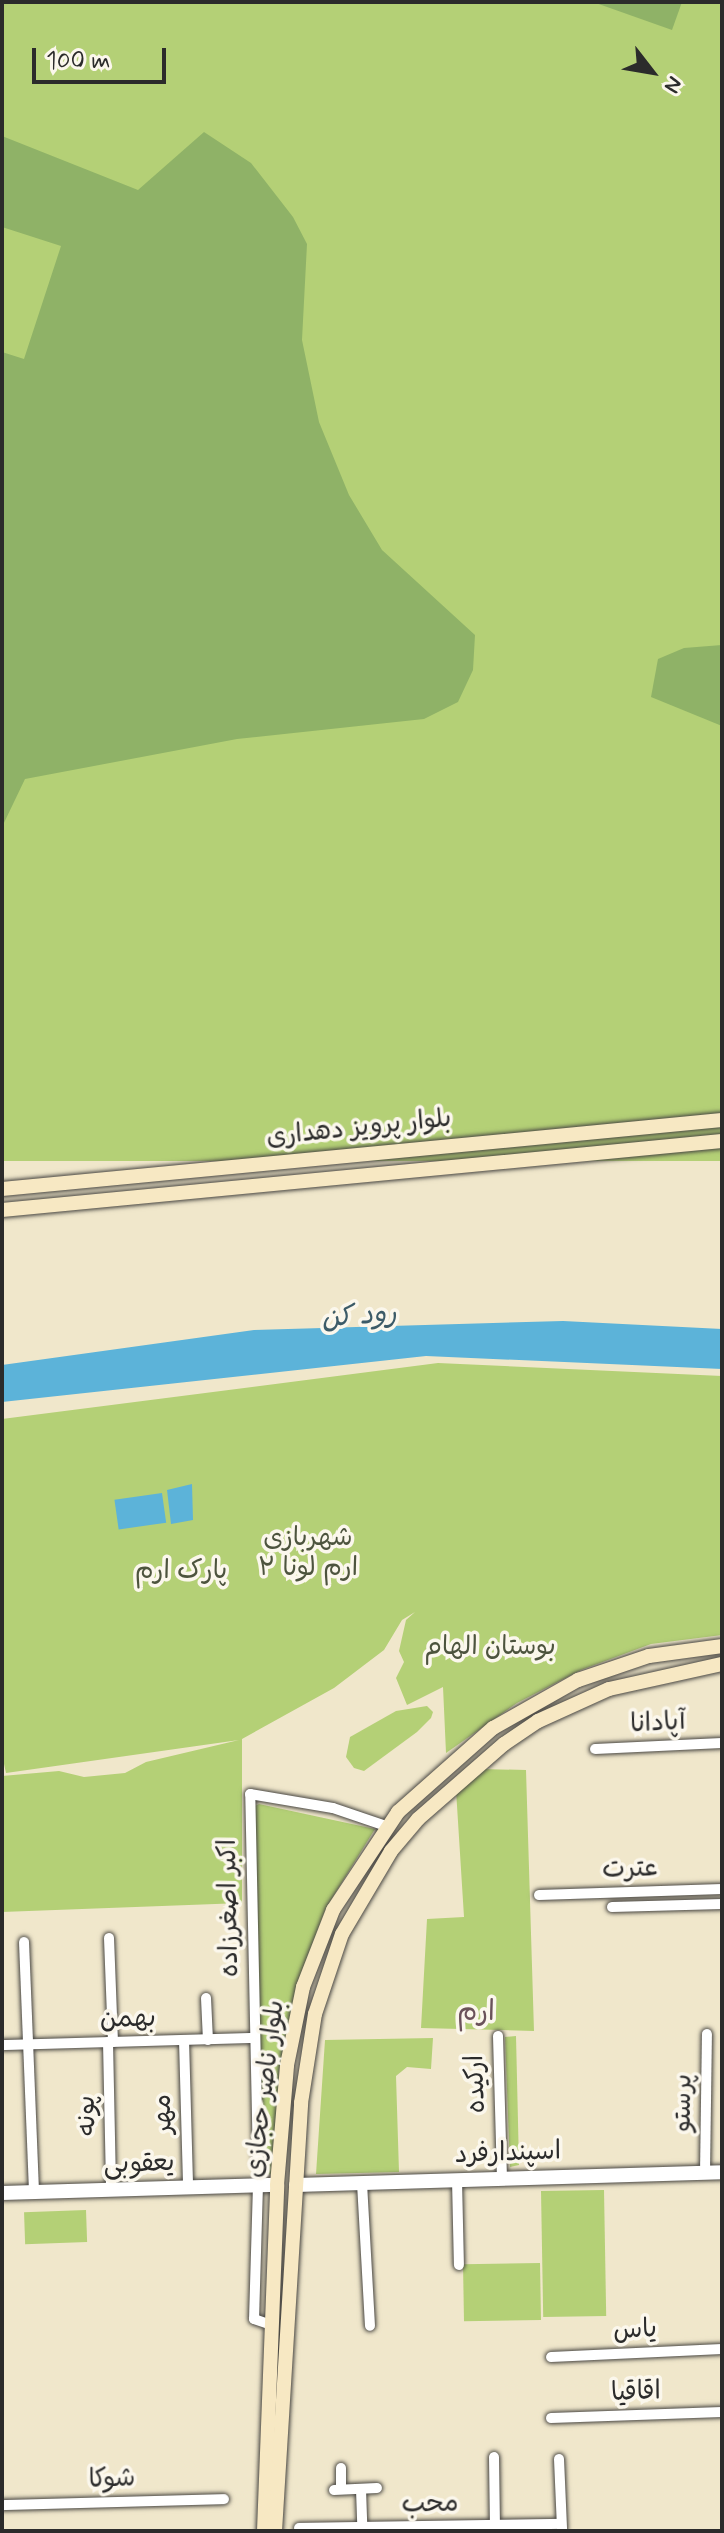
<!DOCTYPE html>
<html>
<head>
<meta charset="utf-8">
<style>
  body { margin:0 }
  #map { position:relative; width:724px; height:2533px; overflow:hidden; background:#f0e7cb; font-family:Mynerve,"Playpen Sans Arabic",sans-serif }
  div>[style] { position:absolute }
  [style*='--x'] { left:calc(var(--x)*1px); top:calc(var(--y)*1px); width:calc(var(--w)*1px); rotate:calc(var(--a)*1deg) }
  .green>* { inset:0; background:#b4d076; transform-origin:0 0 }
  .forest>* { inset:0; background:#8fb267 }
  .water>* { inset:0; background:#5cb3d9; transform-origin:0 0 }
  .roads { filter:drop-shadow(0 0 2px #494743) drop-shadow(0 0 2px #494743) }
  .minor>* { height:10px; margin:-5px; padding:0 5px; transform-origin:5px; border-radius:5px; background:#fff }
  .tertiary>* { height:14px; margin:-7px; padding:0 7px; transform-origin:7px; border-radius:7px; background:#fff }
  .secondary>* { height:14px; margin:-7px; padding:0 7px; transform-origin:7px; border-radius:7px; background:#f7e8c3 }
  span { translate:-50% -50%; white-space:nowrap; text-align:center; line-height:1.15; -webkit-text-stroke:7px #fbf7ec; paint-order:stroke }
  .street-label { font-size:26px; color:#2b2b2b }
  .park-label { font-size:26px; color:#4d543e }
  .water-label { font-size:28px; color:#3c5b68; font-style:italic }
  .neighbourhood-label { font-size:28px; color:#6a525a }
  .frame { position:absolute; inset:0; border:4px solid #2b2b2b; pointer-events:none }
  .north { position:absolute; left:612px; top:32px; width:80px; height:80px; -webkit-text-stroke:6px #fbf7ec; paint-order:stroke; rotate:121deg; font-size:22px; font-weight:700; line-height:32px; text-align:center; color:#2b2b2b }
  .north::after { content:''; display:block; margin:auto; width:28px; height:36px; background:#2b2b2b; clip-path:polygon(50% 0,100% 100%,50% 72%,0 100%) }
  .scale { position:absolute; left:32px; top:48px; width:134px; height:36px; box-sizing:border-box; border:4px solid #2b2b2b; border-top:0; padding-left:10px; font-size:24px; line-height:28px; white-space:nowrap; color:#2b2b2b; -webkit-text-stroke:6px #fbf7ec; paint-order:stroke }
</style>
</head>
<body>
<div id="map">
  <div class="green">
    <i style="left:2px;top:2px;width:720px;height:1159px"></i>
    <i style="clip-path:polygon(438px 1363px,722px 1376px,722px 1635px,651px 1644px,581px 1670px,517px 1703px,446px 1753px,443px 1687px,407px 1705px,396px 1678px,404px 1662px,399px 1651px,406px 1620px,415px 1612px,402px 1620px,384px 1650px,334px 1688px,242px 1739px,242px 1903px,2px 1912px,2px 1776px,59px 1771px,84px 1777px,125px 1773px,146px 1762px,239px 1740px,6px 1773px,2px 1755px,2px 1419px)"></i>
    <i style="clip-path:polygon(427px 1706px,433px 1712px,431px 1718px,417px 1732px,364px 1771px,354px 1768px,346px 1757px,350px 1737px,396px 1711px)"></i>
    <i style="clip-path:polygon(480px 1769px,526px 1770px,534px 2031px,421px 2028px,427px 1919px,464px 1917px,456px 1790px)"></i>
    <i style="clip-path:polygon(259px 1804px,375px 1829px,326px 1908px,296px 1986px,280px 2069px,271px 2174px,264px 2175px,253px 1807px)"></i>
    <i style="clip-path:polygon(516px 2036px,519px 2165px,510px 2167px,505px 2037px)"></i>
    <i style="clip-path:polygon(433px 2038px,431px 2069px,407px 2067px,396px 2076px,399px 2172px,316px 2174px,325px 2040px)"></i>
    <i style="left:604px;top:2190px;width:126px;height:63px;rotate:89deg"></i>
    <i style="left:86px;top:2210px;width:32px;height:62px;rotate:88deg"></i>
    <i style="left:540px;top:2263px;width:57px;height:77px;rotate:89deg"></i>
  </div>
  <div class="forest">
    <i style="clip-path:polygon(593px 2px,682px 2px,672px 30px)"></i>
    <i style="clip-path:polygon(204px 132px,251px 163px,293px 217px,307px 244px,302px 340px,319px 422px,349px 495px,382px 550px,475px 635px,473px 670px,458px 702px,424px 719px,237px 739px,25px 779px,2px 827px,2px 352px,24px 359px,61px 246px,2px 227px,2px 136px,138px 190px)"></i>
    <i style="clip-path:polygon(722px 645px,722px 726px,651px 697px,658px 659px,684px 648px)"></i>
  </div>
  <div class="water">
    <i style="clip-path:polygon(563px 1321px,722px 1329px,722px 1369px,426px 1356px,2px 1402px,2px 1365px,254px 1330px)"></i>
    <i style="clip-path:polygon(192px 1484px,193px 1520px,171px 1524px,167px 1490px)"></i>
    <i style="left:162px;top:1493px;width:30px;height:48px;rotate:82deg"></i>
  </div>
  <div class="roads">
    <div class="minor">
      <i style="--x:595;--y:1749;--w:127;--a:-2.7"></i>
      <i style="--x:539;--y:1895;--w:183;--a:-1.9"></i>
      <i style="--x:612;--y:1907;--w:110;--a:-1.6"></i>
      <i style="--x:109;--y:1938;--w:104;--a:87.8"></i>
      <i style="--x:24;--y:1942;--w:250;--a:87.7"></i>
      <i style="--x:206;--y:1998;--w:42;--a:87.3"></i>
      <i style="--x:498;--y:2036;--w:143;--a:88.4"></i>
      <i style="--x:184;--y:2040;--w:147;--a:88.4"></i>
      <i style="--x:108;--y:2042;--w:148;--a:88.8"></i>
      <i style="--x:2;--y:2045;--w:252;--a:-1.6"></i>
      <i style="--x:258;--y:2164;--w:370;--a:-91.2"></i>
      <i style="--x:250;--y:1794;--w:84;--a:9.6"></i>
      <i style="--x:333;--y:1808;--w:56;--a:18.8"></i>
      <i style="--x:705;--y:2173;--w:139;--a:-89.2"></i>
      <i style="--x:457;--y:2180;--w:85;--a:88.7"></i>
      <i style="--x:362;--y:2183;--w:143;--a:86.8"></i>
      <i style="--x:258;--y:2185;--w:134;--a:91.7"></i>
      <i style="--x:254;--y:2319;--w:18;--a:19"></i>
      <i style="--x:551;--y:2357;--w:171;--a:-2.7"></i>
      <i style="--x:551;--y:2418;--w:171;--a:-2"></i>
      <i style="--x:494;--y:2457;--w:72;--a:89.2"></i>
      <i style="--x:559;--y:2459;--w:70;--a:87.5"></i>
      <i style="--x:341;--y:2489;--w:21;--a:-90"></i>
      <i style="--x:361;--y:2489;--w:38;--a:88"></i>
      <i style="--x:334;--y:2490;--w:43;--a:-2.7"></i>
      <i style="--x:2;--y:2505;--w:222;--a:-1.5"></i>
      <i style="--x:299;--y:2528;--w:262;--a:-0.9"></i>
    </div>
    <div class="tertiary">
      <i style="--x:296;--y:2185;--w:426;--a:-1.7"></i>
      <i style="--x:2;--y:2193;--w:275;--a:-1.7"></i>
    </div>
    <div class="secondary">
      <i style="--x:2;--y:1189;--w:723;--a:-5.47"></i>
      <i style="--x:2;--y:1210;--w:723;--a:-5.47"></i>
      <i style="--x:264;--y:2531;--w:346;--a:-87.8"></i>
      <i style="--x:277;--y:2185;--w:120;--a:-85.2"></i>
      <i style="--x:287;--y:2065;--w:80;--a:-78.4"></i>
      <i style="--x:303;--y:1987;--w:83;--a:-68.7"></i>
      <i style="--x:333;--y:1910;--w:118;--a:-56.4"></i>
      <i style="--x:398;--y:1812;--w:127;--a:-41.5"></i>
      <i style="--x:493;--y:1728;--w:98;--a:-29.5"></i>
      <i style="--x:578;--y:1680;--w:75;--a:-18.7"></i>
      <i style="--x:649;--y:1656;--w:74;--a:-7.8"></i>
      <i style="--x:275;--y:2531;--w:429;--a:-86.5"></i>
      <i style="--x:301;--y:2103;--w:90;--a:-81.1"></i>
      <i style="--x:315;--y:2014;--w:84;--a:-71.4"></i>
      <i style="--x:342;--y:1934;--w:96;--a:-59.4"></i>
      <i style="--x:391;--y:1851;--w:42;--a:-49.8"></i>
      <i style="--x:418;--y:1819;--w:114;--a:-41.1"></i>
      <i style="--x:504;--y:1744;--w:41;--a:-34.1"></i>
      <i style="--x:538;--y:1721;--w:78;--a:-24.3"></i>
      <i style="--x:609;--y:1689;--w:116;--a:-12.5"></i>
    </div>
  </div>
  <div class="street-label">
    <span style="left:359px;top:1129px;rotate:-6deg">بلوار پرویز دهداری</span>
    <span style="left:658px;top:1724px;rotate:-3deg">آپادانا</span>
    <span style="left:630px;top:1870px;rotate:-2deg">عترت</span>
    <span style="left:230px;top:1908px;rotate:-91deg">اکبر اصغرزاده</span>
    <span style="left:128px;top:2020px;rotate:-1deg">بهمن</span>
    <span style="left:477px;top:2084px;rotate:-92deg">ارکیده</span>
    <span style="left:266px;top:2089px;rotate:-83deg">بلوار ناصر حجازی</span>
    <span style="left:684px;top:2103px;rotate:-89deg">پرستو</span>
    <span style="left:164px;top:2114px;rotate:-92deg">مهر</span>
    <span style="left:88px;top:2116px;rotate:-91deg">پونه</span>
    <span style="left:508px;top:2154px;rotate:-2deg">اسپندارفرد</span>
    <span style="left:139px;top:2165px;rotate:-2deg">یعقوبی</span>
    <span style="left:635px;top:2331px;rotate:-3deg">یاس</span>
    <span style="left:636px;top:2393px;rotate:-2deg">اقاقیا</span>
    <span style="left:112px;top:2480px;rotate:-2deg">شوکا</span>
    <span style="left:430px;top:2505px;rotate:-1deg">محب</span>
  </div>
  <div class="park-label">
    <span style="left:308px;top:1554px">شهربازی<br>ارم لونا ۲</span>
    <span style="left:181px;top:1572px">پارک ارم</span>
    <span style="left:490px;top:1648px">بوستان الهام</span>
  </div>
  <div class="water-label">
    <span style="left:359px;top:1317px;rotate:-4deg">رود کن</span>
  </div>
  <div class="neighbourhood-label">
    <span style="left:476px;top:2013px">ارم</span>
  </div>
  <div class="frame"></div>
  <div class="north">N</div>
  <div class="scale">100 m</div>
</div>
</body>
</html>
